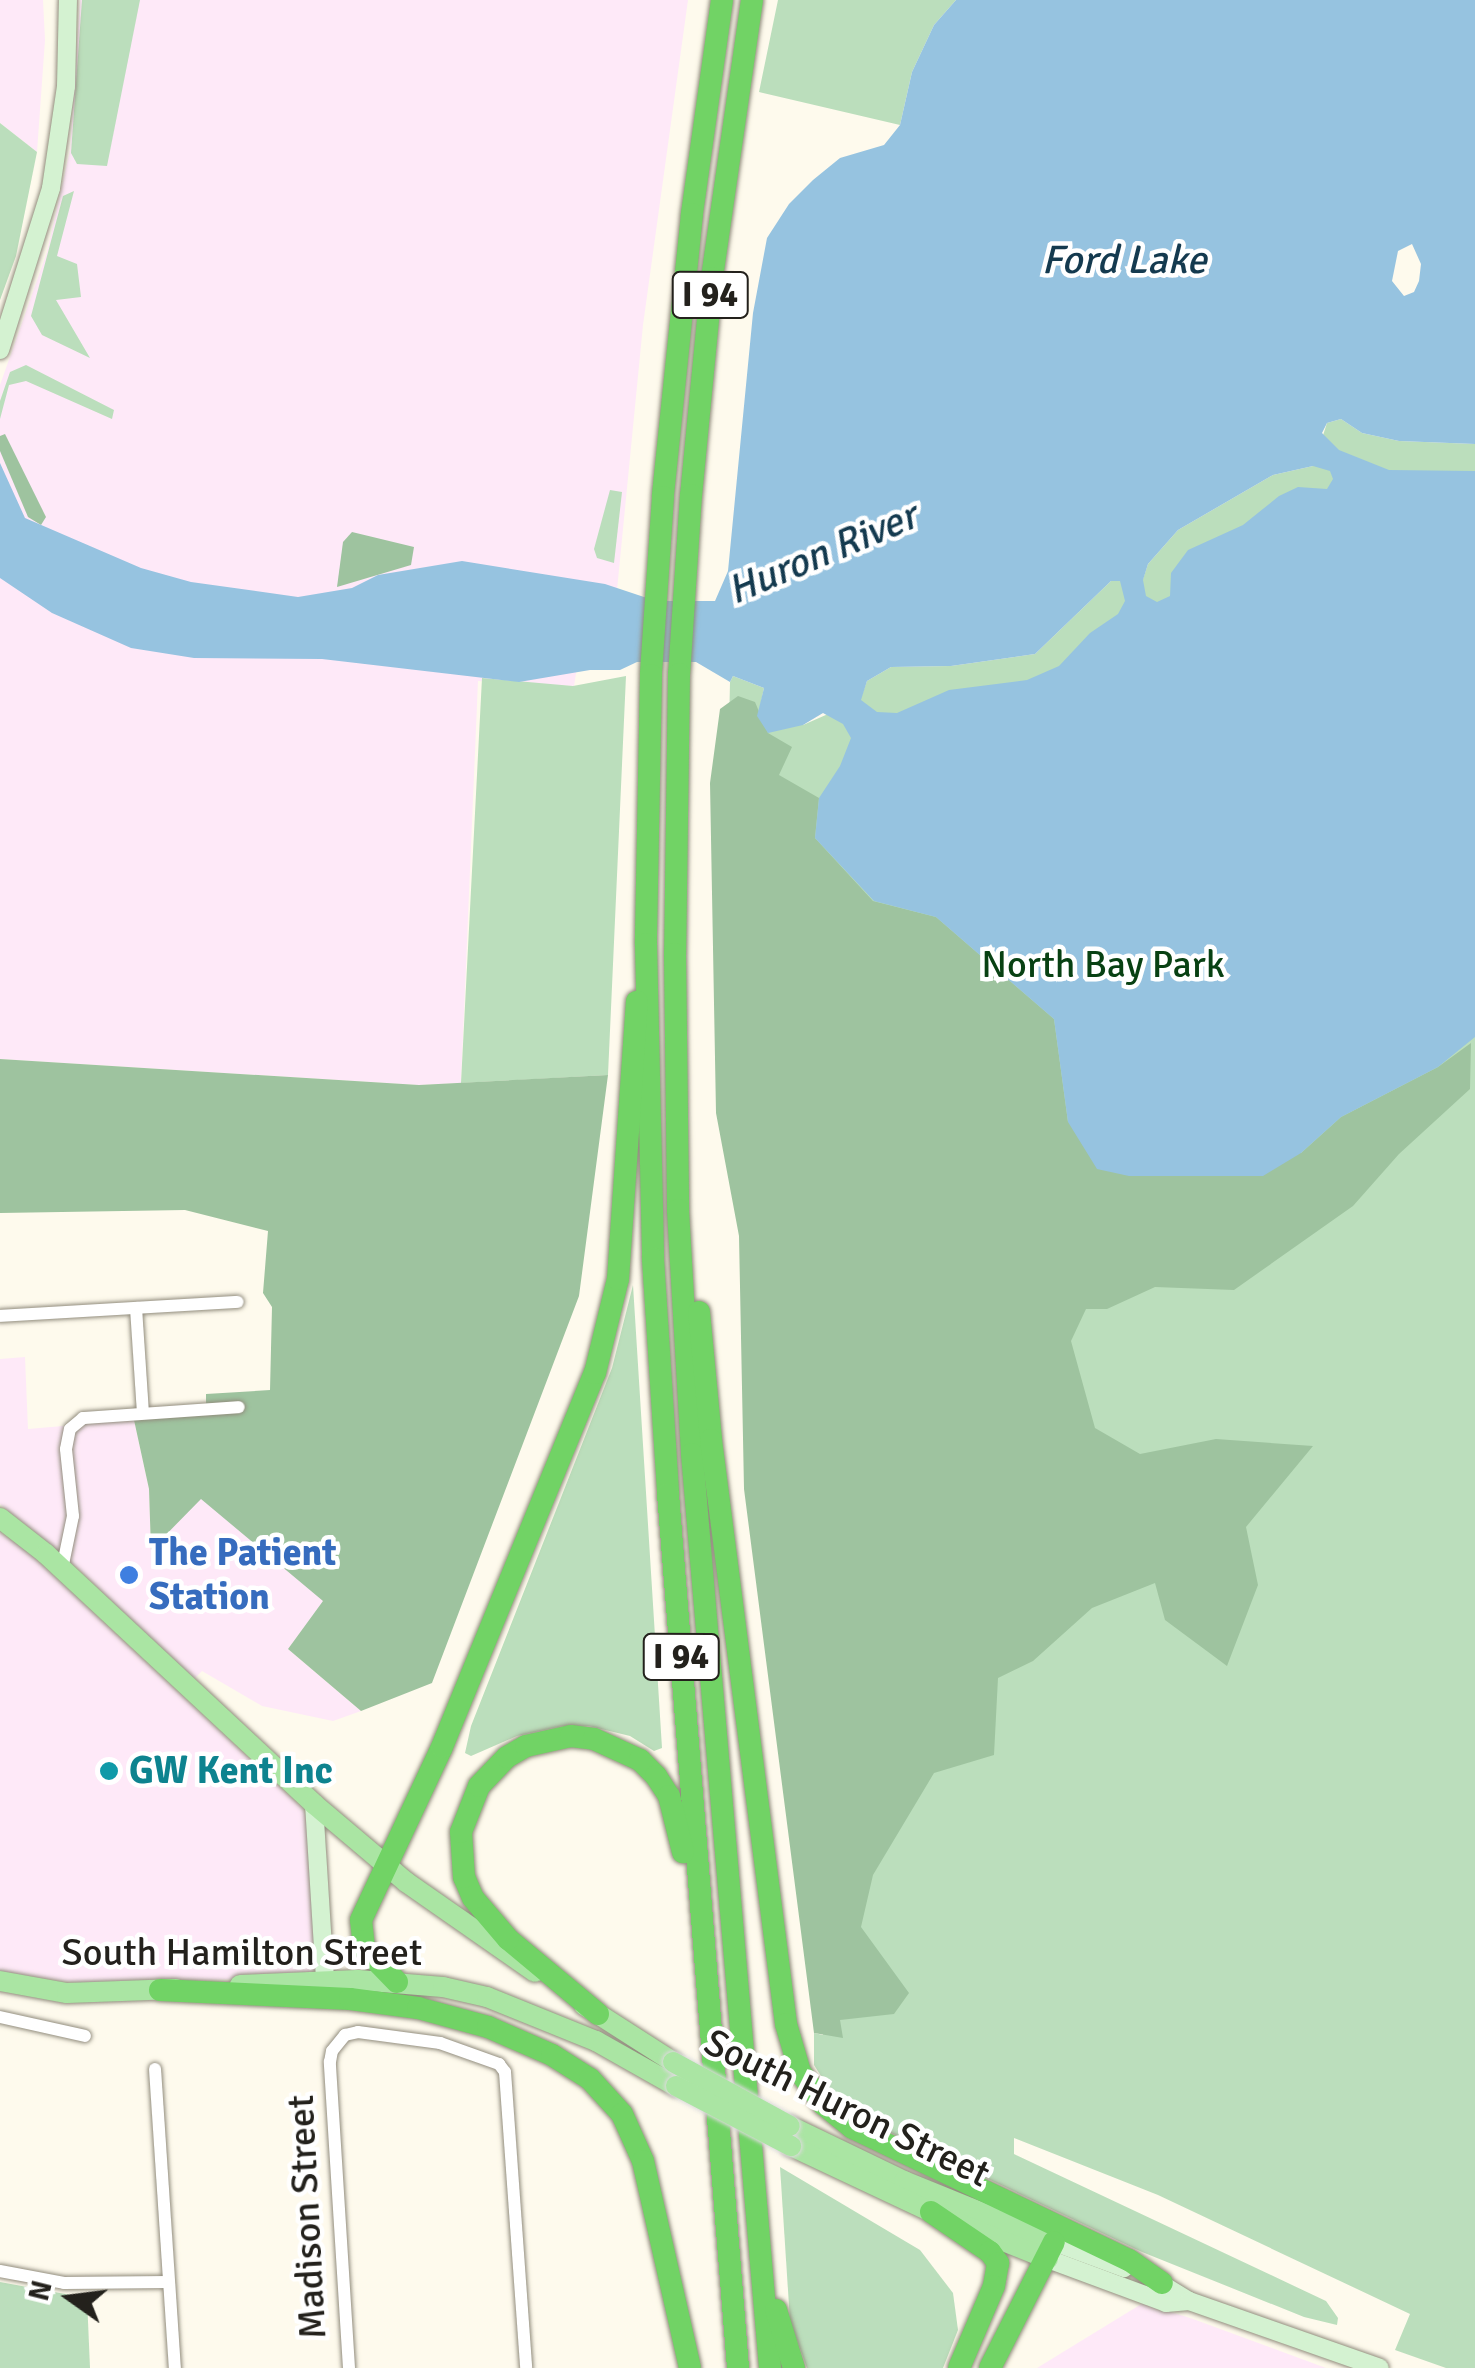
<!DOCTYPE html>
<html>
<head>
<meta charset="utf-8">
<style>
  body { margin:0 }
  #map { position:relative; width:1475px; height:2368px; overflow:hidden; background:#fefaed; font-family:Signika,sans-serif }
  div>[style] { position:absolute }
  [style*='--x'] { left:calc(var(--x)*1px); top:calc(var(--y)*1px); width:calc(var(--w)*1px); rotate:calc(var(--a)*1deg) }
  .commercial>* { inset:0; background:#fee9f8 }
  .green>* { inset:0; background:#bbdebc }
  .forest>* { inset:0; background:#9ec39f }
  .water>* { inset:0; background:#96c3e0 }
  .roads { filter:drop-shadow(0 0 2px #928d7e) drop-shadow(0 0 2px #928d7e) }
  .street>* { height:12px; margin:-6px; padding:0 6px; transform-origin:6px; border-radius:6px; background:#fff }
  .secondary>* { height:18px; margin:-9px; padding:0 9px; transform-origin:9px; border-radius:9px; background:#d4f2d1 }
  .primary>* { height:20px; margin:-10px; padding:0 10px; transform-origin:10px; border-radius:10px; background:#aae5a3 }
  .highway>* { height:22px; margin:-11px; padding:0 11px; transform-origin:11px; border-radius:11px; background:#71d365 }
  .bridges { filter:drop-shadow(0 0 2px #dcdbdb) drop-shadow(0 0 2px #dcdbdb) }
  .primary-bridge>* { height:20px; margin:-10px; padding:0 10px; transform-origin:10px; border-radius:10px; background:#aae5a3 }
  .dots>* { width:28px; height:28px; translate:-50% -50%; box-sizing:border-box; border:5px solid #fff; border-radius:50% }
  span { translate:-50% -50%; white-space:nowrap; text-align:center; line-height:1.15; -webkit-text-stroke:9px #fff; paint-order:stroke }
  .shield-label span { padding:2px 8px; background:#fff; border:2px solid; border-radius:8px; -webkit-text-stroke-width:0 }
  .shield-label { font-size:35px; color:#23211c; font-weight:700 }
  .park-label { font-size:38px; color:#084113 }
  .shop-label { font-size:38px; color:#366cbe; font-weight:700 }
  .left { translate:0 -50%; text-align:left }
  .culture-label { font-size:38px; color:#0d838f; font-weight:700 }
  .street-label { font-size:38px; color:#23211c }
  .water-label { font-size:40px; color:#143a4f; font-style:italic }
  .north { position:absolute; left:20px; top:2248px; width:100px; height:100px; -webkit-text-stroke:8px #fff; paint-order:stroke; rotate:284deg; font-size:28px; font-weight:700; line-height:40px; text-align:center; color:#23211c }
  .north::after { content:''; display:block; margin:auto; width:35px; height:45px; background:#23211c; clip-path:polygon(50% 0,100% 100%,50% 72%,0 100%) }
</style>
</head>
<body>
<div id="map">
  <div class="commercial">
    <i style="clip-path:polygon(0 0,43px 0,45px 40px,37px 152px,0 123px)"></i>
    <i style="clip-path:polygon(80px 0,688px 0,643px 325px,617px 590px,583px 630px,574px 686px,478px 681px,461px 1083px,419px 1085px,0 1059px,0 385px,47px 252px,70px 150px)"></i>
    <i style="clip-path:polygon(25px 1357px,28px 1429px,134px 1420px,149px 1489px,151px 1549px,201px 1498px,324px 1601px,288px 1649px,361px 1711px,333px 1721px,262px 1706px,202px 1671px,192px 1681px,79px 1569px,0 1504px,0 1359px)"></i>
    <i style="clip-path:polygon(0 1533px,26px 1550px,303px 1809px,308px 1821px,317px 1965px,314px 1971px,282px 1978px,80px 1983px,0 1973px)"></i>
    <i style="clip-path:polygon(1143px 2303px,1193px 2319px,1326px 2368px,1037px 2368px)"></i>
  </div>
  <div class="green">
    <i style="clip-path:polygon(82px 0,140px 0,107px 166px,77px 164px,71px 153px)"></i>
    <i style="clip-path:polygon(778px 0,956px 0,934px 25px,912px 72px,900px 125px,759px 92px)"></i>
    <i style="clip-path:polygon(0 123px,37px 152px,16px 256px,0 300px)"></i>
    <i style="clip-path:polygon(74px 191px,57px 256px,77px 264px,81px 297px,56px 300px,90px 358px,42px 335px,31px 316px,63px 196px)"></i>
    <i style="clip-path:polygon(26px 365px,114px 410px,112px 419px,26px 381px,9px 385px,0 419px,0 401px,10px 372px)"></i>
    <i style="clip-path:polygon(1341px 419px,1362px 433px,1399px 441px,1475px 444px,1475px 2368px,1446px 2368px,1395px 2350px,1410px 2314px,1158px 2195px,1014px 2138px,1014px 2154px,1326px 2301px,1338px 2318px,1337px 2325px,1304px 2317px,1142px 2252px,883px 2129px,835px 2098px,814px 2065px,814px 2033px,823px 2035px,728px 774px,730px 682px,733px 676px,764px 688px,758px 716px,803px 725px,860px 700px,867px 681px,891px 667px,951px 666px,1035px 654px,1111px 581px,1143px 579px,1148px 564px,1178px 530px,1273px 475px,1313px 466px,1327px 423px)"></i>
    <i style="clip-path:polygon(610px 490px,622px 492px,614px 563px,597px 558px,594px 549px)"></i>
    <i style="clip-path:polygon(626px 676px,608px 1075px,461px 1083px,482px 678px,573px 686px)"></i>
    <i style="clip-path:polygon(633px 1285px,662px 1748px,654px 1751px,630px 1736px,589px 1726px,563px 1726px,517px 1736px,471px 1756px,465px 1753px,471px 1726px,612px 1368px)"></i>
    <i style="clip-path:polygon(780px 2167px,920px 2250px,953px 2293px,958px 2330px,943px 2368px,807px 2368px,790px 2321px)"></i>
    <i style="clip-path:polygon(0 2282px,87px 2298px,90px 2368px,0 2368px)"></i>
  </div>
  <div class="forest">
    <i style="clip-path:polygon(5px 434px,46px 517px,41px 525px,28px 517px,0 451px,0 436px)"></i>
    <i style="clip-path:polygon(352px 532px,414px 547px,411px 565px,337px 587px,343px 542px)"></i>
    <i style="clip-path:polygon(738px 696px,755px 702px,768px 733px,792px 747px,779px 775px,819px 798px,815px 838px,873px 901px,936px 917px,1054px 1019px,1068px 1122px,1301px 1153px,1341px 1117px,1438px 1067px,1471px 1043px,1470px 1089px,1399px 1154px,1353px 1206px,1234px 1290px,1155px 1287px,1107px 1309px,1086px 1309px,1071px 1341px,1095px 1428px,1140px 1454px,1216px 1439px,1313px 1446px,1246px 1527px,1258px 1585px,1227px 1666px,1165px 1620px,1155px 1583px,1092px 1608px,1033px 1661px,998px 1678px,994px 1755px,934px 1773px,873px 1875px,861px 1927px,909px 1993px,894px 2014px,840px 2020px,843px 2038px,814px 2033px,744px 1489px,739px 1236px,716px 1113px,710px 783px,720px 709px)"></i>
    <i style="clip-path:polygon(0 1059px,419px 1085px,608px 1075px,579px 1296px,432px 1683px,361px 1711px,288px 1649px,323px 1601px,201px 1499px,151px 1550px,149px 1489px,134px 1420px,206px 1414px,206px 1394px,270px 1390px,272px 1307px,263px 1293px,268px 1231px,185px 1210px,0 1213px)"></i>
  </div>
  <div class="water">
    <i style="clip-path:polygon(evenodd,956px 0,1475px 0,1475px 444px,1399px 441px,1362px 433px,1341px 419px,1327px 423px,1322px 433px,1339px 450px,1389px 470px,1475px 471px,1475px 1037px,1438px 1067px,1341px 1117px,1301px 1153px,1263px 1176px,1129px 1176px,1097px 1169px,1068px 1122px,1054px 1019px,936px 917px,874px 901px,815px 838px,819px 798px,840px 766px,851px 738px,843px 724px,823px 713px,803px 725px,768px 733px,757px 716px,764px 688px,733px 676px,730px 682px,696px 662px,637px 662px,620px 670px,590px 670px,519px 682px,322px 659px,194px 658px,131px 648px,52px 613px,0 578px,0 463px,25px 518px,141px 568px,191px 582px,298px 597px,352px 588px,378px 575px,462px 561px,605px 584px,656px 601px,715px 601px,728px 571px,753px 313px,767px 238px,789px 204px,813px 180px,840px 158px,884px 145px,900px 125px,912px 72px,934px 25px,956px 0,1412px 244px,1421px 264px,1419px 281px,1414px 292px,1404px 296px,1392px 281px,1398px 251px,1412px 244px,956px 0,1313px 466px,1330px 471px,1333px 479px,1327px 489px,1298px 487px,1279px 496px,1243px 525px,1188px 550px,1171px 573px,1170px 596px,1157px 602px,1146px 596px,1143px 580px,1148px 564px,1178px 530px,1273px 475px,1313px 466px,956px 0,1111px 581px,1120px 581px,1125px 601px,1118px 614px,1090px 633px,1059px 666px,1027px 680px,949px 690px,897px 713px,877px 712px,861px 700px,867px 681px,891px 667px,951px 666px,1035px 654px,1111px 581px)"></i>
  </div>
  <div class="roads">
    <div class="street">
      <i style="--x:136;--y:1308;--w:105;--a:86.2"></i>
      <i style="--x:0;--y:1316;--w:238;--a:-3.4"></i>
      <i style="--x:62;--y:1569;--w:54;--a:-78.3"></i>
      <i style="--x:73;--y:1516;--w:67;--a:-96"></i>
      <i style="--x:66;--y:1449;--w:20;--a:-79"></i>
      <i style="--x:70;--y:1429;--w:17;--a:-40"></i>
      <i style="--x:83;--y:1418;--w:156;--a:-4"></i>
      <i style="--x:0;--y:2017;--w:87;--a:12.6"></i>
      <i style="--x:155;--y:2069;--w:300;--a:86.2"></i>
      <i style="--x:0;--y:2271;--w:65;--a:10.6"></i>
      <i style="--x:64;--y:2283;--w:104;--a:-0.6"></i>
      <i style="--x:349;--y:2368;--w:307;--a:-93.6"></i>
      <i style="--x:330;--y:2062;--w:11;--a:-80"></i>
      <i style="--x:332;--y:2051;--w:21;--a:-51"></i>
      <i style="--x:345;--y:2035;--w:13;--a:-13"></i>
      <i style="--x:358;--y:2032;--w:83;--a:7.6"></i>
      <i style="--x:440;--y:2043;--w:63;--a:19.6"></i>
      <i style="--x:499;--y:2064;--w:10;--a:53"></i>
      <i style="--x:505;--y:2072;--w:297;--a:85.9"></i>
    </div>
    <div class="secondary">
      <i style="--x:0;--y:350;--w:170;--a:-72.5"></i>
      <i style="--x:51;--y:188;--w:103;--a:-81.6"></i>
      <i style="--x:66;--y:86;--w:86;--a:-88.7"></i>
      <i style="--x:314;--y:1804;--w:176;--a:86.4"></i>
      <i style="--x:1054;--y:2242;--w:75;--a:20.4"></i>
      <i style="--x:1048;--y:2259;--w:126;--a:20.4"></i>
      <i style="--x:1166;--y:2303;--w:23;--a:-5"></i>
      <i style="--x:1153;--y:2279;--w:42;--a:31.4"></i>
      <i style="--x:1189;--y:2301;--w:202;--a:19.3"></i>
    </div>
    <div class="primary">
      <i style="--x:0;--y:1518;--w:58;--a:38"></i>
      <i style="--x:46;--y:1554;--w:367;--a:43"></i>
      <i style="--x:314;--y:1804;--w:121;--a:40.3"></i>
      <i style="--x:406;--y:1882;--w:157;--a:34.9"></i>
      <i style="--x:0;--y:1981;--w:68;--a:10.2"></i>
      <i style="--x:67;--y:1993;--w:109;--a:-2.1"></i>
      <i style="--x:240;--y:1985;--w:118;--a:-2.4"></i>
      <i style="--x:358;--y:1980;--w:85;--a:4.7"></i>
      <i style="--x:443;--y:1987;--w:45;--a:12.8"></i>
      <i style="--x:487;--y:1997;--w:118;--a:22"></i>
      <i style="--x:596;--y:2041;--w:92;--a:29.4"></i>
      <i style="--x:584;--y:2005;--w:106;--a:32.6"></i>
      <i style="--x:790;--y:2126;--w:127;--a:25.8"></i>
      <i style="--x:904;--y:2181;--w:162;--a:22.1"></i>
      <i style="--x:791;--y:2146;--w:155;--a:25.2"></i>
      <i style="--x:931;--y:2212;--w:126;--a:21.9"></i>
    </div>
    <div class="highway">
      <i style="--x:722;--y:0;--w:216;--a:98"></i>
      <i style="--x:692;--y:214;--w:284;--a:95.9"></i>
      <i style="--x:663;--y:497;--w:178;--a:93.9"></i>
      <i style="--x:651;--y:675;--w:269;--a:91.1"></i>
      <i style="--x:646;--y:944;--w:315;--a:88.7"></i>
      <i style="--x:653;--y:1259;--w:235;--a:86.3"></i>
      <i style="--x:668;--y:1494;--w:877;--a:85.42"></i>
      <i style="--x:752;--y:0;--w:281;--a:98.2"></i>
      <i style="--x:712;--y:278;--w:218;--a:95.5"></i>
      <i style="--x:691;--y:495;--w:179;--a:93.8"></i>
      <i style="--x:679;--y:674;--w:280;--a:90.8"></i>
      <i style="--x:675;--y:954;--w:256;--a:89.3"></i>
      <i style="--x:678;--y:1210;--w:244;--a:86.7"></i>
      <i style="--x:692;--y:1454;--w:917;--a:85.12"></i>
      <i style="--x:699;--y:1312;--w:129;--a:84.6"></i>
      <i style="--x:711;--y:1440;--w:589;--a:82.68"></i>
      <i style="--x:786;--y:2024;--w:50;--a:73.7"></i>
      <i style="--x:800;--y:2072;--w:39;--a:54"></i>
      <i style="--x:823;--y:2104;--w:38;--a:39"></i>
      <i style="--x:853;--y:2128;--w:306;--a:25.6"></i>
      <i style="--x:1129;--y:2260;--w:40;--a:34.9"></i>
      <i style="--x:397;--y:1982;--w:47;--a:-134.1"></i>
      <i style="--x:364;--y:1948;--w:28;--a:-96"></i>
      <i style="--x:361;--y:1920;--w:191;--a:-64.9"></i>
      <i style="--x:442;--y:1747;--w:404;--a:-67.8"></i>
      <i style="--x:595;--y:1373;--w:97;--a:-76.3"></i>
      <i style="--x:618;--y:1279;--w:278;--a:-86.1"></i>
      <i style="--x:160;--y:1990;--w:190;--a:2.7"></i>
      <i style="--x:350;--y:1999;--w:69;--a:7.5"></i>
      <i style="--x:418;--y:2008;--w:73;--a:15.2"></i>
      <i style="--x:488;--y:2027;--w:70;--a:23.6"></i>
      <i style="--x:552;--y:2055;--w:45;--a:32.3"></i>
      <i style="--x:590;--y:2079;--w:47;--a:47.6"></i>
      <i style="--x:622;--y:2114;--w:51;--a:65.9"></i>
      <i style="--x:643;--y:2161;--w:212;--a:77.2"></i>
      <i style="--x:598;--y:2014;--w:117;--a:-140.2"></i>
      <i style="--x:508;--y:1939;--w:54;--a:-130.5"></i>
      <i style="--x:473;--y:1898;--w:23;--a:-113"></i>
      <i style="--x:464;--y:1877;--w:45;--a:-93.8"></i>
      <i style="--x:461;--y:1832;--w:49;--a:-68.6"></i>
      <i style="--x:479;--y:1786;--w:40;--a:-46"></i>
      <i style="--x:507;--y:1757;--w:22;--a:-30"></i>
      <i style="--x:526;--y:1746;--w:46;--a:-12.5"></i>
      <i style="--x:571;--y:1736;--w:23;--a:7"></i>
      <i style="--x:594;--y:1739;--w:51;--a:24.5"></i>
      <i style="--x:640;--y:1760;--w:23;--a:45"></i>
      <i style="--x:656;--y:1776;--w:24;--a:57"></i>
      <i style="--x:669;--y:1796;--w:58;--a:76"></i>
      <i style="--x:931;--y:2212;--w:71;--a:34.1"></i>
      <i style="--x:990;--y:2252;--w:14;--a:54"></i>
      <i style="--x:998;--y:2263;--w:23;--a:100"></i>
      <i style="--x:994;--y:2286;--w:89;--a:113.1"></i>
      <i style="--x:776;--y:2310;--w:61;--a:72.8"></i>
      <i style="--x:990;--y:2368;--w:141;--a:-63.1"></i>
    </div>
  </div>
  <div class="bridges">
    <div class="primary-bridge">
      <i style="--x:673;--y:2062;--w:133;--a:28.7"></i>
      <i style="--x:676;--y:2086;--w:130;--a:27.6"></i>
    </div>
  </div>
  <div class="dots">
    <i style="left:129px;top:1575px;background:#3f7fe0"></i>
    <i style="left:109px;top:1771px;background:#0f9aa8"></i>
  </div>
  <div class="shield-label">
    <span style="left:710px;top:295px">I 94</span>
    <span style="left:681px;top:1657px">I 94</span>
  </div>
  <div class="park-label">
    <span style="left:1103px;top:965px">North Bay Park</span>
  </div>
  <div class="shop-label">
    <span class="left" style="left:149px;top:1575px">The Patient<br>Station</span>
  </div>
  <div class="culture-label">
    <span class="left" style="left:129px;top:1771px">GW Kent Inc</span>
  </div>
  <div class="street-label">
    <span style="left:242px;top:1953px">South Hamilton Street</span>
    <span style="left:847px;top:2108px;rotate:26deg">South Huron Street</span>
    <span style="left:307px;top:2217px;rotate:-93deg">Madison Street</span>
  </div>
  <div class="water-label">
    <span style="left:1124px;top:260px">Ford Lake</span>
    <span style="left:822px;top:553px;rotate:-23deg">Huron River</span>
  </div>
  <div class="north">N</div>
</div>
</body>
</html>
